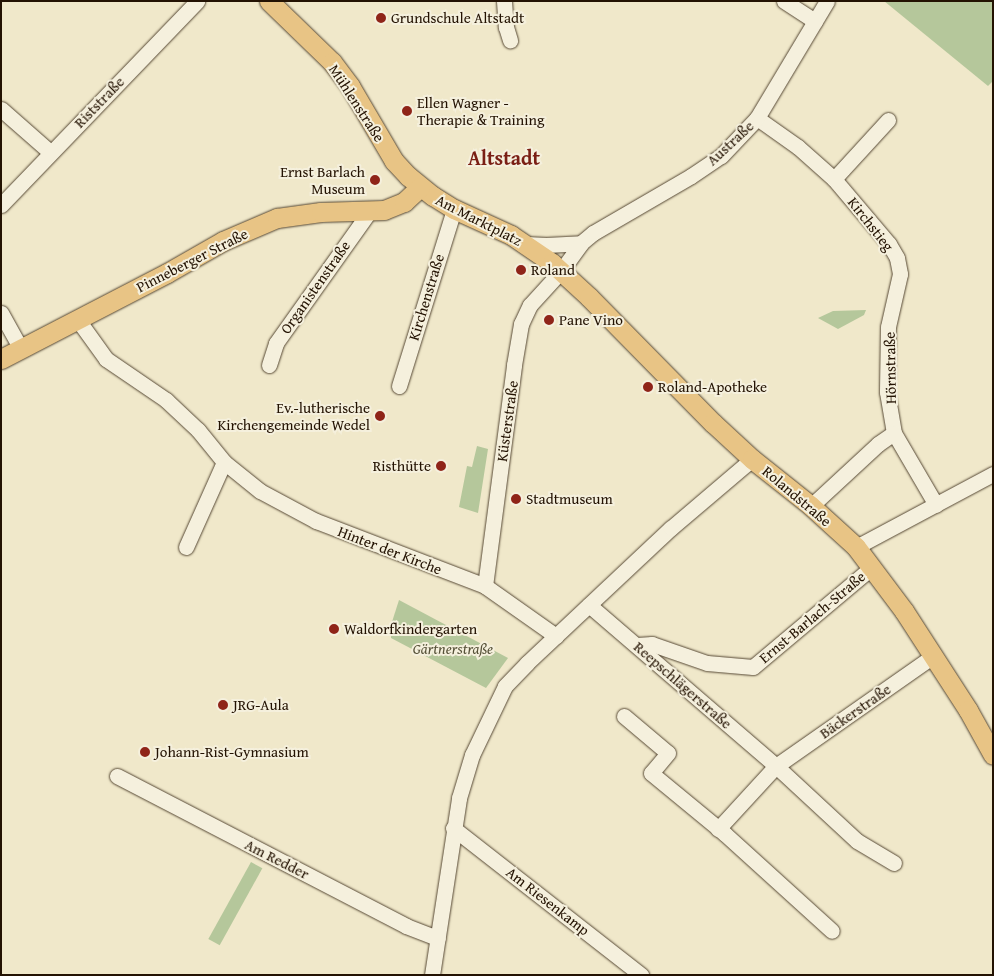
<!DOCTYPE html>
<html>
<head>
<meta charset="utf-8">
<style>
  body { margin:0 }
  #map { position:relative; width:994px; height:976px; overflow:hidden; background:#f0e8ca; font-family:"Gentium Book Plus",serif }
  div>[style] { position:absolute }
  [style*='--x'] { left:calc(var(--x)*1px); top:calc(var(--y)*1px); width:calc(var(--w)*1px); rotate:calc(var(--a)*1deg) }
  .green>* { inset:0; background:#b5c79b; transform-origin:0 0 }
  .roads { filter:drop-shadow(0 0 1px #564834) drop-shadow(0 0 1px #564834) }
  .minor>* { height:15px; margin:-7.5px; padding:0 7.5px; transform-origin:7.5px; border-radius:7.5px; background:#f5f0dd }
  .major>* { height:19px; margin:-9.5px; padding:0 9.5px; transform-origin:9.5px; border-radius:9.5px; background:#e8c485 }
  .dots>* { width:14px; height:14px; translate:-50% -50%; box-sizing:border-box; border:2px solid #f5f0dd; border-radius:50% }
  span { translate:-50% -50%; white-space:nowrap; text-align:center; line-height:1.15; -webkit-text-stroke:4px #f5f0dd; paint-order:stroke }
  .poi-label { font-size:15px; color:#231202 }
  .left { translate:0 -50%; text-align:left }
  .right { translate:-100% -50%; text-align:right }
  .street-label { font-size:15px; color:#231202 }
  .park-label { font-size:15px; color:#565138; font-style:italic }
  .district-label { font-size:20px; color:#7a1f14; font-weight:700 }
  .frame { position:absolute; inset:0; border:2px solid #231202; pointer-events:none }
</style>
</head>
<body>
<div id="map">
  <div class="green">
    <i style="clip-path:polygon(884px 1px,993px 1px,993px 81px,988px 86px)"></i>
    <i style="clip-path:polygon(866px 310px,864px 315px,838px 329px,818px 318px,833px 311px)"></i>
    <i style="clip-path:polygon(477px 446px,488px 449px,478px 513px,459px 507px,467px 466px,472px 467px)"></i>
    <i style="clip-path:polygon(399px 600px,508px 658px,486px 688px,391px 638px,391px 625px)"></i>
    <i style="left:251px;top:862px;width:13px;height:88px;rotate:29deg"></i>
  </div>
  <div class="roads">
    <div class="minor">
      <i style="--x:504;--y:1;--w:26;--a:86"></i>
      <i style="--x:506;--y:27;--w:14;--a:73"></i>
      <i style="--x:784;--y:1;--w:37;--a:33"></i>
      <i style="--x:1;--y:109;--w:65;--a:41.3"></i>
      <i style="--x:757;--y:118;--w:50;--a:35.3"></i>
      <i style="--x:798;--y:147;--w:48;--a:41.6"></i>
      <i style="--x:834;--y:179;--w:85;--a:49.8"></i>
      <i style="--x:889;--y:244;--w:16;--a:60"></i>
      <i style="--x:897;--y:258;--w:16;--a:79"></i>
      <i style="--x:900;--y:274;--w:54;--a:102.8"></i>
      <i style="--x:888;--y:327;--w:65;--a:90.9"></i>
      <i style="--x:887;--y:392;--w:42;--a:80.3"></i>
      <i style="--x:894;--y:433;--w:83;--a:59.7"></i>
      <i style="--x:834;--y:179;--w:80;--a:-47.5"></i>
      <i style="--x:1;--y:205;--w:283;--a:-46.1"></i>
      <i style="--x:526;--y:244;--w:20;--a:3"></i>
      <i style="--x:546;--y:245;--w:35;--a:-3"></i>
      <i style="--x:1;--y:313;--w:41;--a:60.9"></i>
      <i style="--x:78;--y:320;--w:48;--a:54.3"></i>
      <i style="--x:106;--y:359;--w:73;--a:34.3"></i>
      <i style="--x:166;--y:400;--w:44;--a:43.2"></i>
      <i style="--x:198;--y:430;--w:41;--a:50.9"></i>
      <i style="--x:224;--y:462;--w:46;--a:38.9"></i>
      <i style="--x:260;--y:491;--w:64;--a:28.2"></i>
      <i style="--x:316;--y:521;--w:181;--a:21"></i>
      <i style="--x:485;--y:586;--w:87;--a:35.2"></i>
      <i style="--x:269;--y:365;--w:23;--a:-72"></i>
      <i style="--x:276;--y:343;--w:161;--a:-54.6"></i>
      <i style="--x:399;--y:386;--w:185;--a:-72.7"></i>
      <i style="--x:811;--y:506;--w:91;--a:-42.8"></i>
      <i style="--x:878;--y:444;--w:19;--a:-35"></i>
      <i style="--x:186;--y:547;--w:93;--a:-65.9"></i>
      <i style="--x:856;--y:547;--w:155;--a:-28.1"></i>
      <i style="--x:485;--y:586;--w:223;--a:-82.5"></i>
      <i style="--x:514;--y:365;--w:42;--a:-80.3"></i>
      <i style="--x:521;--y:324;--w:21;--a:-65"></i>
      <i style="--x:530;--y:305;--w:46;--a:-47.6"></i>
      <i style="--x:561;--y:271;--w:34;--a:-54"></i>
      <i style="--x:581;--y:243;--w:16;--a:-40"></i>
      <i style="--x:593;--y:233;--w:113;--a:-30.2"></i>
      <i style="--x:691;--y:176;--w:36;--a:-34"></i>
      <i style="--x:721;--y:156;--w:52;--a:-46.5"></i>
      <i style="--x:757;--y:118;--w:136;--a:-59.1"></i>
      <i style="--x:589;--y:605;--w:247;--a:40.7"></i>
      <i style="--x:776;--y:766;--w:110;--a:42.8"></i>
      <i style="--x:857;--y:841;--w:43;--a:30.7"></i>
      <i style="--x:637;--y:645;--w:15;--a:-4"></i>
      <i style="--x:652;--y:644;--w:58;--a:19.1"></i>
      <i style="--x:707;--y:663;--w:46;--a:5"></i>
      <i style="--x:753;--y:667;--w:154;--a:-40"></i>
      <i style="--x:624;--y:716;--w:57;--a:40.1"></i>
      <i style="--x:668;--y:753;--w:26;--a:130"></i>
      <i style="--x:651;--y:773;--w:96;--a:39.5"></i>
      <i style="--x:725;--y:834;--w:144;--a:42.2"></i>
      <i style="--x:117;--y:776;--w:326;--a:27.4"></i>
      <i style="--x:406;--y:926;--w:34;--a:21"></i>
      <i style="--x:453;--y:828;--w:239;--a:38"></i>
      <i style="--x:718;--y:829;--w:86;--a:-47.4"></i>
      <i style="--x:776;--y:766;--w:192;--a:-35"></i>
      <i style="--x:432;--y:975;--w:179;--a:-81.3"></i>
      <i style="--x:459;--y:798;--w:45;--a:-73.2"></i>
      <i style="--x:472;--y:755;--w:76;--a:-64.4"></i>
      <i style="--x:505;--y:686;--w:32;--a:-46"></i>
      <i style="--x:527;--y:663;--w:197;--a:-43.2"></i>
      <i style="--x:671;--y:528;--w:106;--a:-40.4"></i>
    </div>
    <div class="major">
      <i style="--x:269;--y:1;--w:88;--a:44.1"></i>
      <i style="--x:332;--y:62;--w:30;--a:53"></i>
      <i style="--x:350;--y:86;--w:87;--a:59.6"></i>
      <i style="--x:394;--y:161;--w:21;--a:47"></i>
      <i style="--x:408;--y:176;--w:32;--a:39"></i>
      <i style="--x:433;--y:196;--w:25;--a:32"></i>
      <i style="--x:454;--y:209;--w:63;--a:24.5"></i>
      <i style="--x:511;--y:235;--w:50;--a:34.3"></i>
      <i style="--x:552;--y:263;--w:50;--a:42.6"></i>
      <i style="--x:589;--y:297;--w:177;--a:45.5"></i>
      <i style="--x:713;--y:423;--w:53;--a:42.7"></i>
      <i style="--x:752;--y:459;--w:75;--a:38.5"></i>
      <i style="--x:811;--y:506;--w:61;--a:42.3"></i>
      <i style="--x:856;--y:547;--w:80;--a:53.1"></i>
      <i style="--x:904;--y:611;--w:118;--a:57.1"></i>
      <i style="--x:968;--y:710;--w:51;--a:60.9"></i>
      <i style="--x:1;--y:359;--w:187;--a:-27.4"></i>
      <i style="--x:167;--y:273;--w:64;--a:-29.7"></i>
      <i style="--x:223;--y:241;--w:59;--a:-23.1"></i>
      <i style="--x:277;--y:218;--w:44;--a:-7.8"></i>
      <i style="--x:321;--y:212;--w:63;--a:-1.8"></i>
      <i style="--x:384;--y:210;--w:22;--a:-22"></i>
      <i style="--x:404;--y:202;--w:22;--a:-43"></i>
    </div>
  </div>
  <div class="dots">
    <i style="left:381px;top:18px;background:#8f2418"></i>
    <i style="left:407px;top:111px;background:#8f2418"></i>
    <i style="left:375px;top:180px;background:#8f2418"></i>
    <i style="left:521px;top:270px;background:#8f2418"></i>
    <i style="left:549px;top:320px;background:#8f2418"></i>
    <i style="left:648px;top:387px;background:#8f2418"></i>
    <i style="left:380px;top:416px;background:#8f2418"></i>
    <i style="left:441px;top:466px;background:#8f2418"></i>
    <i style="left:516px;top:499px;background:#8f2418"></i>
    <i style="left:334px;top:629px;background:#8f2418"></i>
    <i style="left:223px;top:705px;background:#8f2418"></i>
    <i style="left:145px;top:752px;background:#8f2418"></i>
  </div>
  <div class="poi-label">
    <span class="left" style="left:391px;top:18px">Grundschule Altstadt</span>
    <span class="left" style="left:417px;top:111px">Ellen Wagner -<br>Therapie &amp; Training</span>
    <span class="right" style="left:365px;top:180px">Ernst Barlach<br>Museum</span>
    <span class="left" style="left:531px;top:270px">Roland</span>
    <span class="left" style="left:559px;top:320px">Pane Vino</span>
    <span class="left" style="left:658px;top:387px">Roland-Apotheke</span>
    <span class="right" style="left:370px;top:416px">Ev.-lutherische<br>Kirchengemeinde Wedel</span>
    <span class="right" style="left:431px;top:466px">Risthütte</span>
    <span class="left" style="left:526px;top:499px">Stadtmuseum</span>
    <span class="left" style="left:344px;top:629px">Waldorfkindergarten</span>
    <span class="left" style="left:233px;top:705px">JRG-Aula</span>
    <span class="left" style="left:155px;top:752px">Johann-Rist-Gymnasium</span>
  </div>
  <div class="street-label">
    <span style="left:99px;top:102px;rotate:-46deg">Riststraße</span>
    <span style="left:357px;top:103px;rotate:57deg">Mühlenstraße</span>
    <span style="left:730px;top:143px;rotate:-43deg">Austraße</span>
    <span style="left:479px;top:220px;rotate:27deg">Am Marktplatz</span>
    <span style="left:871px;top:224px;rotate:52deg">Kirchstieg</span>
    <span style="left:192px;top:260px;rotate:-27deg">Pinneberger Straße</span>
    <span style="left:315px;top:287px;rotate:-55deg">Organistenstraße</span>
    <span style="left:426px;top:297px;rotate:-73deg">Kirchenstraße</span>
    <span style="left:890px;top:368px;rotate:-91deg">Hörnstraße</span>
    <span style="left:507px;top:421px;rotate:-82deg">Küsterstraße</span>
    <span style="left:797px;top:496px;rotate:40deg">Rolandstraße</span>
    <span style="left:390px;top:550px;rotate:21deg">Hinter der Kirche</span>
    <span style="left:812px;top:617px;rotate:-40deg">Ernst-Barlach-Straße</span>
    <span style="left:683px;top:685px;rotate:41deg">Reepschlägerstraße</span>
    <span style="left:855px;top:711px;rotate:-35deg">Bäckerstraße</span>
    <span style="left:277px;top:859px;rotate:27deg">Am Redder</span>
    <span style="left:548px;top:901px;rotate:38deg">Am Riesenkamp</span>
  </div>
  <div class="park-label">
    <span style="left:453px;top:649px">Gärtnerstraße</span>
  </div>
  <div class="district-label">
    <span style="left:504px;top:157px">Altstadt</span>
  </div>
  <div class="frame"></div>
</div>
</body>
</html>
